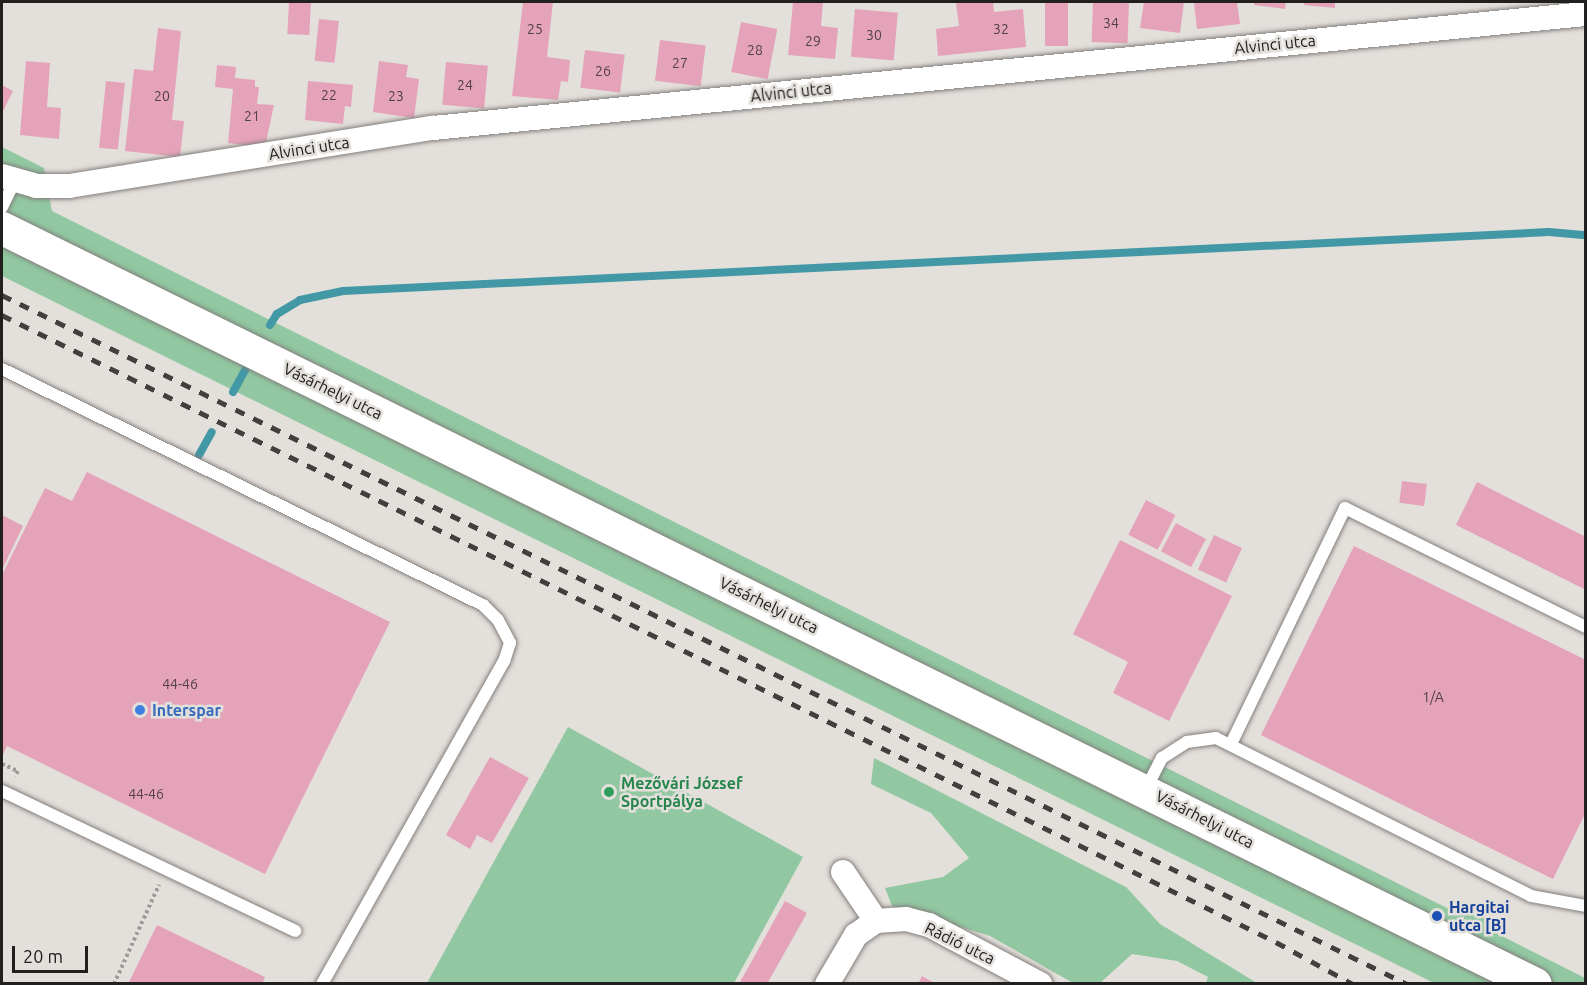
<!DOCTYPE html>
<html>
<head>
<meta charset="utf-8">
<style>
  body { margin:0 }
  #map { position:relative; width:1587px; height:985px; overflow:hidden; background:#e3dfdb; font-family:Ubuntu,sans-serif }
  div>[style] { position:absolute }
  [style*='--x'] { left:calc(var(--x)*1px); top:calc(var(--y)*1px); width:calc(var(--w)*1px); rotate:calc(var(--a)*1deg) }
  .green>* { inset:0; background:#91c8a1 }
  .stream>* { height:8px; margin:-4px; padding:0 4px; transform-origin:4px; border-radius:4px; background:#4398a5 }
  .building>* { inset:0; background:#e5a3ba; transform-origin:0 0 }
  .path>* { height:4px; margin-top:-2px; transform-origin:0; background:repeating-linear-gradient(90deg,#9d9a97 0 3px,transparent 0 6px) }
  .roads { filter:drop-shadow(0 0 2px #837f7c) drop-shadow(0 0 2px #837f7c) }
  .lane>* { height:12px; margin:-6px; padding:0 6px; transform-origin:6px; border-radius:6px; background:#fff }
  .street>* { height:24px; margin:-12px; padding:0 12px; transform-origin:12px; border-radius:12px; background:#fff }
  .secondary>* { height:33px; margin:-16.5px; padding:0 16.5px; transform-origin:16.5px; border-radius:16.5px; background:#fff }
  .rail>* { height:4.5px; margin-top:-2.25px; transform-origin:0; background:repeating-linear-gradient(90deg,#41403e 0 10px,transparent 0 20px) }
  .dots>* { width:16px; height:16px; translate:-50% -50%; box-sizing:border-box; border:3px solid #e3dfdb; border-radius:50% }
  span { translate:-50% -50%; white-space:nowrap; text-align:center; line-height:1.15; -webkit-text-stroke:5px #e3dfdb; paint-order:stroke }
  .number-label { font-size:14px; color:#524146 }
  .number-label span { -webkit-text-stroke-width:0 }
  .street-label { font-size:16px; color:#21201f }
  .shop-label { font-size:16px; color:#366cbe; font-weight:700 }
  .left { translate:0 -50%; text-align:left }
  .leisure-label { font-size:16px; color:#27864d; font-weight:700 }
  .transit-label { font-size:16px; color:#164399; font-weight:700 }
  .frame { position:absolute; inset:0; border:3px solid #21201f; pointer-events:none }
  .scale { position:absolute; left:12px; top:946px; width:76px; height:27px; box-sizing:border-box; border:3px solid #21201f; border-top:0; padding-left:8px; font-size:18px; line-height:21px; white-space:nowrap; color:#21201f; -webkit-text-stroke:4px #e3dfdb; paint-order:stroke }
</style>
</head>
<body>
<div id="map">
  <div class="green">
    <i style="clip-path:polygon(2px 147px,44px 168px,52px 211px,1455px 912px,1459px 905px,1489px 920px,1486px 928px,1585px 978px,1585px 983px,1434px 983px,2px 276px)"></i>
    <i style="clip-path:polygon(568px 727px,803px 857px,734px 983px,427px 983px)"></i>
    <i style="clip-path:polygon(874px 758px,1126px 887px,1160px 924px,1257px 983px,1206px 983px,1208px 977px,1177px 961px,1132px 954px,1100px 983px,1073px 983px,990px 936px,892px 906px,885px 888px,943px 877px,969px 858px,931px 813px,871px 784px)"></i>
  </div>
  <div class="stream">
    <i style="--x:270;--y:325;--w:13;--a:-58"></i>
    <i style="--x:277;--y:314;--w:27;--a:-31"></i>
    <i style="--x:300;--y:300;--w:44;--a:-11.8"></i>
    <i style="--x:343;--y:291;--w:1207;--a:-2.8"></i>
    <i style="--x:1549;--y:232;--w:37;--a:5"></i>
    <i style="--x:233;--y:392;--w:26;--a:-61"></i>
    <i style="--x:199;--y:455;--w:26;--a:-61"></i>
  </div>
  <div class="building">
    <i style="left:289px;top:2px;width:22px;height:32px;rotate:3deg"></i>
    <i style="clip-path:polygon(523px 2px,553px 2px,547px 57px,570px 60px,568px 82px,561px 81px,558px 100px,512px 96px)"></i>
    <i style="clip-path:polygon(793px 2px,823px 2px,821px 26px,838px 28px,835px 59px,788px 55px)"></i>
    <i style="clip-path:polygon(993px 2px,994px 12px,1023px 9px,1026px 47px,938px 56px,936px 29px,959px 26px,956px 3px)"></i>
    <i style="left:1045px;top:2px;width:23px;height:44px"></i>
    <i style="left:1093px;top:2px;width:36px;height:40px;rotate:2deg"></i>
    <i style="clip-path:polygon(1144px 2px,1184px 2px,1180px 33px,1140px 28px)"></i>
    <i style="clip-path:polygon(1194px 2px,1237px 2px,1240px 24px,1197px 29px)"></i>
    <i style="clip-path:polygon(1254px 2px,1286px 2px,1285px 9px,1254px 5px)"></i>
    <i style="clip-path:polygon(1305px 2px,1335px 2px,1335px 8px,1304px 5px)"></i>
    <i style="left:855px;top:9px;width:43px;height:48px;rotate:5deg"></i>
    <i style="left:319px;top:19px;width:20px;height:42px;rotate:6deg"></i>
    <i style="left:741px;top:22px;width:37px;height:51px;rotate:11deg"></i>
    <i style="clip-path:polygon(158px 28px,181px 31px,172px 120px,184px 121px,180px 157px,125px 151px,134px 69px,153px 71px)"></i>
    <i style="left:660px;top:40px;width:46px;height:41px;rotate:7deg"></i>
    <i style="left:585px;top:50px;width:40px;height:38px;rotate:7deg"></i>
    <i style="clip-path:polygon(26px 61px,50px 63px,47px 107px,61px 108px,59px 139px,20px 135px)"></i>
    <i style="clip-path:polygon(379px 61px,408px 65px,406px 77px,419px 79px,414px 118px,373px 112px)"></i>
    <i style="left:446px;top:62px;width:42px;height:43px;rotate:5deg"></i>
    <i style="clip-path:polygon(217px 65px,236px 67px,235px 78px,255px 80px,255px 87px,259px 87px,257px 104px,274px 105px,265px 147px,228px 143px,233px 89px,215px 87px)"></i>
    <i style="left:106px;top:81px;width:19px;height:67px;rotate:6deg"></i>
    <i style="clip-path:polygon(308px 81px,353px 85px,351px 107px,345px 106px,343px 124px,305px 120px)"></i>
    <i style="clip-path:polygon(2px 85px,13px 91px,2px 113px)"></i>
    <i style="clip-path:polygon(87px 472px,390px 622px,265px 874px,7px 746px,2px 757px,2px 575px,45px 488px,72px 501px)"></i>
    <i style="left:1402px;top:481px;width:25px;height:22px;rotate:7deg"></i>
    <i style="clip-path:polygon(1477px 482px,1586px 537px,1586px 590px,1456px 525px)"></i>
    <i style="left:1146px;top:500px;width:33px;height:39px;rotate:27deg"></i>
    <i style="clip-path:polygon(2px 515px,23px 526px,2px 570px)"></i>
    <i style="left:1176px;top:523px;width:34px;height:32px;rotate:28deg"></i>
    <i style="left:1214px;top:535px;width:31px;height:38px;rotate:25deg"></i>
    <i style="clip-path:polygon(1120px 540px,1232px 596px,1169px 721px,1113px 693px,1128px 662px,1073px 634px)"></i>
    <i style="clip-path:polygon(1354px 546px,1586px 660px,1586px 812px,1553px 879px,1261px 735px)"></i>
    <i style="clip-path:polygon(490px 757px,529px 778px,492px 843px,477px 835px,470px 849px,446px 835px)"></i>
    <i style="clip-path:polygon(785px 901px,807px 913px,767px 984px,739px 984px)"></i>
    <i style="clip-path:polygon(157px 925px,265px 977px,262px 984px,128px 984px)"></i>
    <i style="clip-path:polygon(922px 976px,936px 984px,918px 984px)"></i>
  </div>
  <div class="path">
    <i style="--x:2;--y:764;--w:17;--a:24"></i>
    <i style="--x:18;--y:771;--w:6;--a:121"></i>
    <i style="--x:114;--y:984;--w:109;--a:-65.6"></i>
  </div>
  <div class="roads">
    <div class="lane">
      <i style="--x:2;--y:207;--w:28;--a:-64"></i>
      <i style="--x:2;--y:369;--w:536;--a:26.13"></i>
      <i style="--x:483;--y:605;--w:21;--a:45"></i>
      <i style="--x:498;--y:620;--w:26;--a:62"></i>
      <i style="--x:510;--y:643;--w:19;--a:108"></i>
      <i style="--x:504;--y:661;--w:371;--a:119.4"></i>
      <i style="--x:1231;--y:744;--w:262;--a:-64.2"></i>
      <i style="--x:1345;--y:508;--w:269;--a:26.3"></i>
      <i style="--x:1146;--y:789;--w:35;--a:-63"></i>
      <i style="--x:1162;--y:758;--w:30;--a:-33"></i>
      <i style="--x:1187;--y:742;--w:29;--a:-8"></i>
      <i style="--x:1216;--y:738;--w:352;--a:26.6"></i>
      <i style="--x:1531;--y:896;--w:56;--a:10.3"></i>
      <i style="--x:2;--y:791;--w:325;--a:25.5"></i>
    </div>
    <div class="street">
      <i style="--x:2;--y:176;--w:35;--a:16"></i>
      <i style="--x:36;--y:186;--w:33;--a:0"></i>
      <i style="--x:69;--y:186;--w:369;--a:-9.1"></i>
      <i style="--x:433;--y:128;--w:1159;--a:-5.65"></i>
      <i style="--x:843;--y:872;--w:59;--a:56"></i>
      <i style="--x:827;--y:984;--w:57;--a:-59.4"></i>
      <i style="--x:856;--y:935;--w:24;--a:-35"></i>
      <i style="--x:876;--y:921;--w:30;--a:-4"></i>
      <i style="--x:906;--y:919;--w:24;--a:15"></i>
      <i style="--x:929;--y:925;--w:126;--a:28"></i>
    </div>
    <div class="secondary">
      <i style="--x:2;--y:228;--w:1709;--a:26.25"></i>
    </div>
  </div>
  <div class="rail">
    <i style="--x:2;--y:295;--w:1565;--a:26.12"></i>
    <i style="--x:2;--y:315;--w:1420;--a:26.2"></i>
    <i style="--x:1276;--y:942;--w:88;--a:28.6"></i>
  </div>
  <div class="dots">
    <i style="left:140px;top:710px;background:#3f7fe0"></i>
    <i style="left:609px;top:792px;background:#2e9e5b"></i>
    <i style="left:1437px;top:916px;background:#1a4fb4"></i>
  </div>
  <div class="number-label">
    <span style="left:1111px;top:23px">34</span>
    <span style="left:535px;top:29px">25</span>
    <span style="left:1001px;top:29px">32</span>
    <span style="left:874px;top:35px">30</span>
    <span style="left:813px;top:41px">29</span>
    <span style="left:755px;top:50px">28</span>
    <span style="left:680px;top:63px">27</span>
    <span style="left:603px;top:71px">26</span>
    <span style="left:465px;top:85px">24</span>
    <span style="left:329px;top:95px">22</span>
    <span style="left:162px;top:96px">20</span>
    <span style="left:396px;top:96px">23</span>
    <span style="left:252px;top:116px">21</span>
    <span style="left:180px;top:684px">44-46</span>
    <span style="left:1433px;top:697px">1/A</span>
    <span style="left:146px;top:794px">44-46</span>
  </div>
  <div class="street-label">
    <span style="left:1275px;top:44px;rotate:-6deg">Alvinci utca</span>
    <span style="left:791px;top:92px;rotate:-6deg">Alvinci utca</span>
    <span style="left:309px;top:148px;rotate:-9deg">Alvinci utca</span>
    <span style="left:333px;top:391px;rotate:26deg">Vásárhelyi utca</span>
    <span style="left:769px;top:605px;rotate:26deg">Vásárhelyi utca</span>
    <span style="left:1205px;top:819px;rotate:27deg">Vásárhelyi utca</span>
    <span style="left:960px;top:943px;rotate:26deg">Rádió utca</span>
  </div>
  <div class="shop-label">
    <span class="left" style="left:152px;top:710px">Interspar</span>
  </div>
  <div class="leisure-label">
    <span class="left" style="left:621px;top:792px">Mezővári József<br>Sportpálya</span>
  </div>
  <div class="transit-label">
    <span class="left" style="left:1449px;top:916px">Hargitai<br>utca [B]</span>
  </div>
  <div class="frame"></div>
  <div class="scale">20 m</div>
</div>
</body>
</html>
